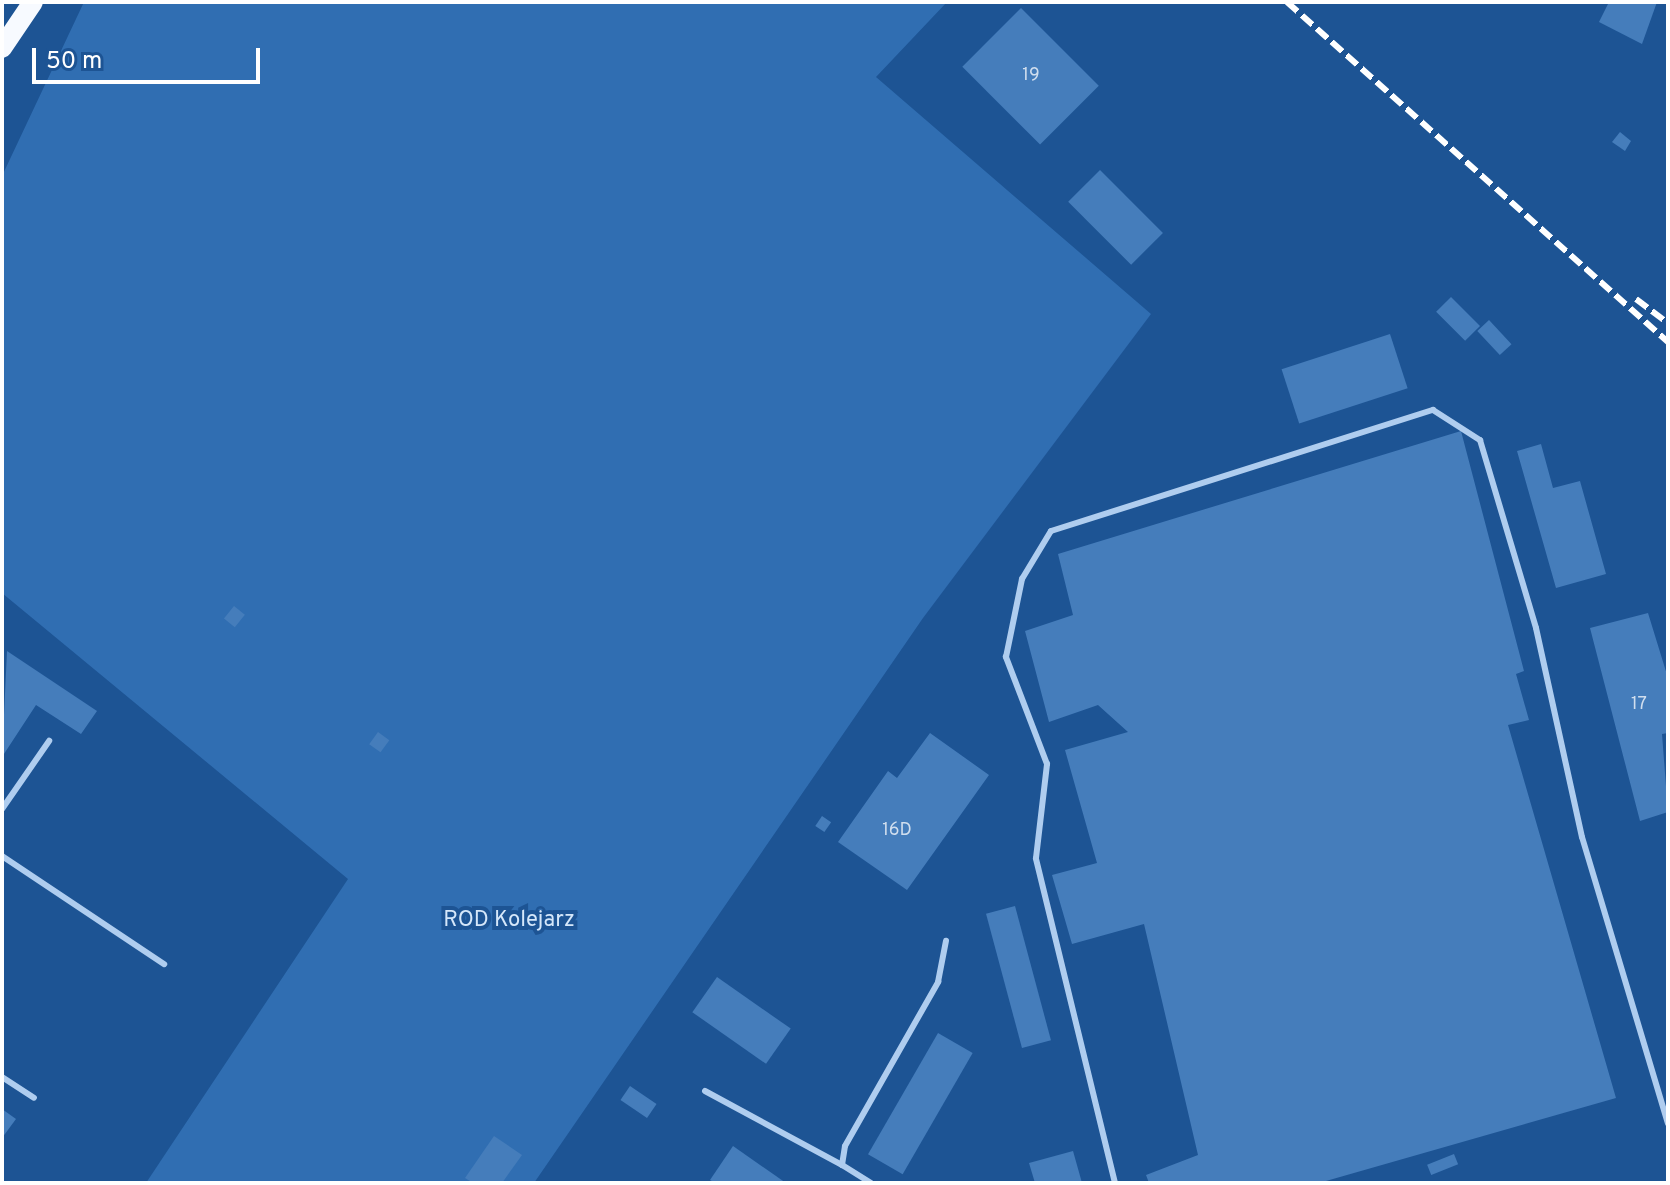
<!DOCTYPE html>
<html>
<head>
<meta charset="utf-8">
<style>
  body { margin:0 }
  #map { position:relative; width:1670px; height:1185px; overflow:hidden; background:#1d5494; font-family:Overpass,sans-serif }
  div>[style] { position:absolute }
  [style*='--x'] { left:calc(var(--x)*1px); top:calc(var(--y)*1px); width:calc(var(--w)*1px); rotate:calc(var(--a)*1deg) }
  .green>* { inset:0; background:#306eb2 }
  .building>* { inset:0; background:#457dbb; transform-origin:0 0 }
  .lane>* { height:6px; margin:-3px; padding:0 3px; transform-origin:3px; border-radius:3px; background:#afcdef }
  .primary>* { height:20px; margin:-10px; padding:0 10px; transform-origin:10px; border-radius:10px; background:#f7faff }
  .rail>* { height:6px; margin-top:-3px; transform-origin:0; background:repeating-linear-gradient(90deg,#fff 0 14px,transparent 0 20px) }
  span { translate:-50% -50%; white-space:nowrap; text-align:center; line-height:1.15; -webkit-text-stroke:8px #1d5494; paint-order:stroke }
  .number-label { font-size:18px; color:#d0deee }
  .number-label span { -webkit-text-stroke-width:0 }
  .park-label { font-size:22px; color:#d5e7fa }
  .frame { position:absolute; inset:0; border:4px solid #fff; pointer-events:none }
  .scale { position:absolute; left:32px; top:48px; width:228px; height:36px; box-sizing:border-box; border:4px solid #fff; border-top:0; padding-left:10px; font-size:24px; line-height:28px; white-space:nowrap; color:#fff; -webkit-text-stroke:6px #1d5494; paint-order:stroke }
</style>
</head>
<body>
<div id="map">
  <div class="green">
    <i style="clip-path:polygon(84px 2px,947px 2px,876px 77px,1151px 314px,923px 618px,534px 1183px,146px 1183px,348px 879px,2px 593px,2px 176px)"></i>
  </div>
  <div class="building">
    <i style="clip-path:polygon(1609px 2px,1657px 2px,1642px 44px,1599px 22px)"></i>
    <i style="left:1021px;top:8px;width:110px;height:83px;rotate:45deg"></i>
    <i style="clip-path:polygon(1620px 132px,1631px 141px,1625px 151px,1612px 142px)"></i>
    <i style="left:1100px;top:170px;width:89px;height:45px;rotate:45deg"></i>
    <i style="left:1451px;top:297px;width:41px;height:21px;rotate:45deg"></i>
    <i style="left:1489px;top:320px;width:33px;height:16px;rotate:47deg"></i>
    <i style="left:1390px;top:334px;width:57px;height:114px;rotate:72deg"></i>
    <i style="clip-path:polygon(1461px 431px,1524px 671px,1516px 674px,1529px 720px,1508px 725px,1616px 1098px,1319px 1183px,1149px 1183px,1146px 1175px,1198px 1155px,1144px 924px,1072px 944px,1052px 875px,1097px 863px,1065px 750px,1128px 732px,1098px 705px,1049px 722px,1025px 631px,1073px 615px,1058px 554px)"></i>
    <i style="clip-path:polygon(1541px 444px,1553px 488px,1580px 481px,1606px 574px,1556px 588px,1517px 451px)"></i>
    <i style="left:234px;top:606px;width:14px;height:16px;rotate:39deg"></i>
    <i style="clip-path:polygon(1648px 613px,1668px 678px,1668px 733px,1662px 734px,1668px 812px,1640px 821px,1590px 628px)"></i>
    <i style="clip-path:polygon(7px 651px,97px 711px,81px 734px,36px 705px,2px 757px)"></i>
    <i style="left:378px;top:732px;width:14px;height:15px;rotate:36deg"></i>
    <i style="clip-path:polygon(930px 733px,989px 775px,907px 890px,838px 842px,888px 771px,897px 778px)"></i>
    <i style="left:822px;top:816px;width:11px;height:12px;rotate:34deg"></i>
    <i style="left:1015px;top:906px;width:139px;height:30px;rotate:75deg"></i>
    <i style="left:717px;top:977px;width:90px;height:43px;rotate:35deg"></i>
    <i style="left:938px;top:1033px;width:40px;height:140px;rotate:30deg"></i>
    <i style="left:630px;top:1086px;width:32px;height:17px;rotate:34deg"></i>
    <i style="clip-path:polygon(2px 1109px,16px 1119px,2px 1138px)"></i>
    <i style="clip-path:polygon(494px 1136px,522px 1155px,502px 1183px,473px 1183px,465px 1178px)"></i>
    <i style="clip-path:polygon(733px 1146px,786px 1183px,715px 1183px,710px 1180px)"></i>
    <i style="clip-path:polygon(1073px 1151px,1082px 1183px,1035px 1183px,1029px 1163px)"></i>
    <i style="left:1454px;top:1154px;width:11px;height:29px;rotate:68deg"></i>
  </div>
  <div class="lane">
    <i style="--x:2;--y:809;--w:83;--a:-55.3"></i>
    <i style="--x:2;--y:856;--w:195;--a:33.7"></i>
    <i style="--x:2;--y:1077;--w:38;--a:33"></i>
    <i style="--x:705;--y:1091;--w:156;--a:28.4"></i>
    <i style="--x:871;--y:1183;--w:34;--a:-148"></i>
    <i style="--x:842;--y:1165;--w:19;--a:-81"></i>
    <i style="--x:845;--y:1146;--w:189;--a:-60.4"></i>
    <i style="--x:938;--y:982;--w:42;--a:-79"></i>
    <i style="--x:1115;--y:1183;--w:334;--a:-103.7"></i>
    <i style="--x:1036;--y:858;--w:95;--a:-83.3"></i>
    <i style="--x:1047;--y:764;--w:115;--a:-111"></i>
    <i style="--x:1006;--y:657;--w:80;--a:-78.4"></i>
    <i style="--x:1022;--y:579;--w:56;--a:-58.9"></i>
    <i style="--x:1051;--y:531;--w:401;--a:-17.6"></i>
    <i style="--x:1433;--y:410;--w:56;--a:32.6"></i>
    <i style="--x:1480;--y:440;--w:196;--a:73.4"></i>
    <i style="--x:1536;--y:628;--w:214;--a:77.6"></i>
    <i style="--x:1582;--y:837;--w:299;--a:73.3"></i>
  </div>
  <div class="primary">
    <i style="--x:2;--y:48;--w:55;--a:-56"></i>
  </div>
  <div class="rail">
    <i style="--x:1287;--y:2;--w:511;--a:41.75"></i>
    <i style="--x:1636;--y:299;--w:40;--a:37"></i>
  </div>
  <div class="number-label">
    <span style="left:1031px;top:76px">19</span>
    <span style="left:1639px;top:705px">17</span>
    <span style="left:897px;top:831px">16D</span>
  </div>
  <div class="park-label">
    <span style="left:509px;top:921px">ROD Kolejarz</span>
  </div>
  <div class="frame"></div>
  <div class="scale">50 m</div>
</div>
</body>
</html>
